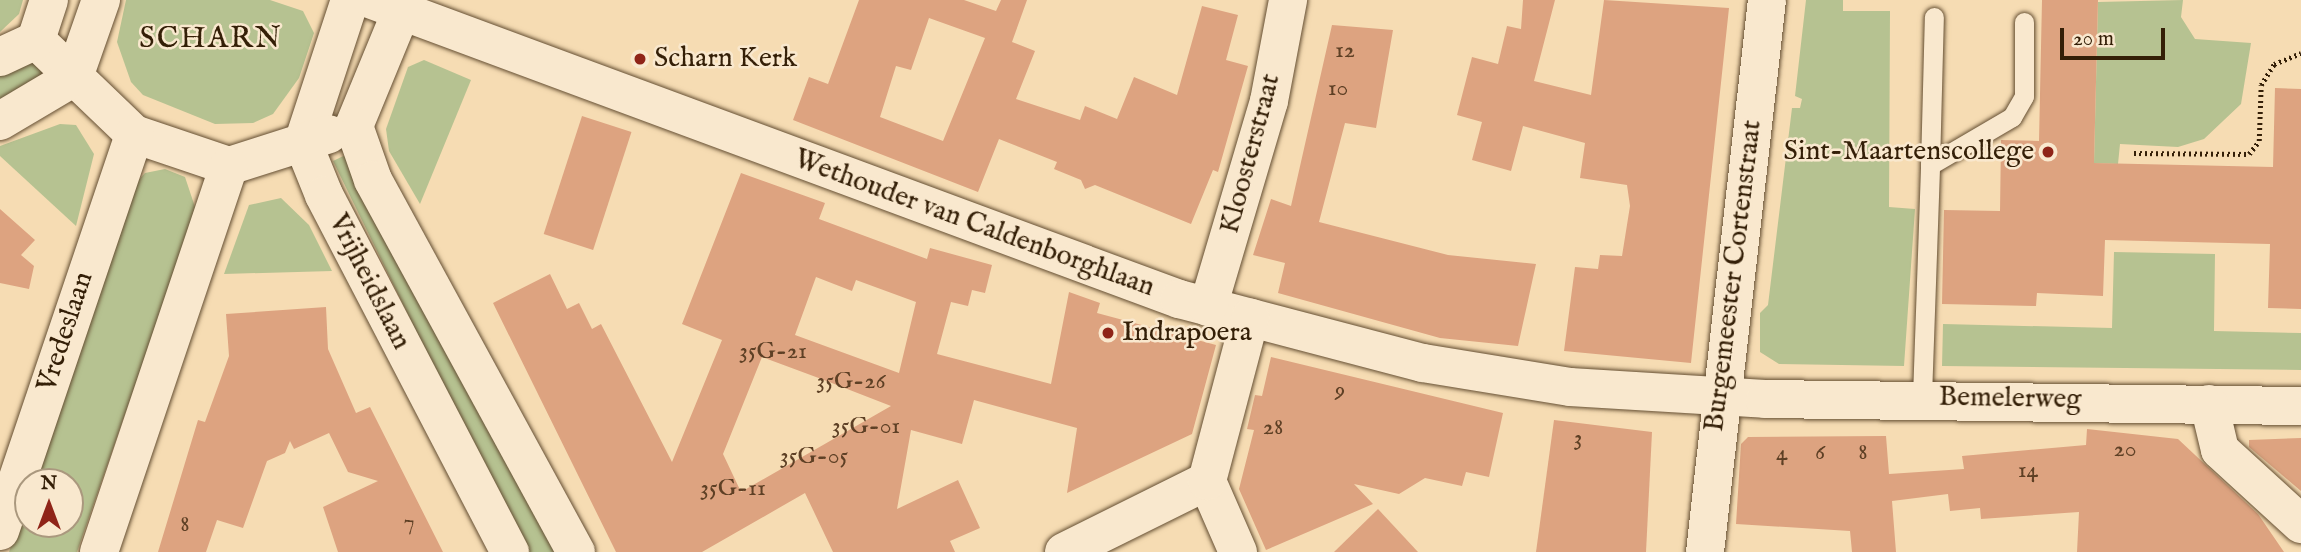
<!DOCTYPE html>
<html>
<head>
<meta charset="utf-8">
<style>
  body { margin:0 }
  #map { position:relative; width:2301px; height:552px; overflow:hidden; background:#f6dcb3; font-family:"IM FELL English",serif }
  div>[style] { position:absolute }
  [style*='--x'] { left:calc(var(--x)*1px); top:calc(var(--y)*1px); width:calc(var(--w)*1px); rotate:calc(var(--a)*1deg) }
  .green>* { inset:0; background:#b6c291 }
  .building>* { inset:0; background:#dda380; transform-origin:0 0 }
  .path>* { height:4.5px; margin-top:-2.25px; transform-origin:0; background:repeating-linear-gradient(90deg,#341f07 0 2px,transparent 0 5.5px) }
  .roads { filter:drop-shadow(0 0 2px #644e32) drop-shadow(0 0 2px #644e32) }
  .lane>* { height:19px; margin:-9.5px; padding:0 9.5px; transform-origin:9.5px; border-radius:9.5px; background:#f9e8ce }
  .street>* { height:38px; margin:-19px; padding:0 19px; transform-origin:19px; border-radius:19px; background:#f9e8ce }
  .dots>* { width:19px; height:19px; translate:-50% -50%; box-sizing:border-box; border:4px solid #f9e8ce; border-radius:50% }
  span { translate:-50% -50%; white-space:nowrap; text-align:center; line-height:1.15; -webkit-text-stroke:5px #f9e8ce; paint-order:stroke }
  .number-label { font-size:24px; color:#5e4025 }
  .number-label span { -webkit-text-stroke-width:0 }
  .poi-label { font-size:28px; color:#341f07 }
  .left { translate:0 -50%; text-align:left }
  .right { translate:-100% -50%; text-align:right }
  .street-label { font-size:28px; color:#341f07 }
  .neighbourhood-label { font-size:30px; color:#341f07; letter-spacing:2px }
  .north { position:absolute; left:14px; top:468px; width:70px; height:70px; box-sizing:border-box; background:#f9e8ce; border:2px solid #aa987e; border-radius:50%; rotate:0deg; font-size:19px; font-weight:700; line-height:28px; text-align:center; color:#341f07 }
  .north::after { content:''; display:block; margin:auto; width:24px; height:32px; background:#8f2418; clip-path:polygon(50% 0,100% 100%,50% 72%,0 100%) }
  .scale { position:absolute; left:2060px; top:28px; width:105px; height:32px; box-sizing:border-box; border:4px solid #341f07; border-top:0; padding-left:9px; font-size:21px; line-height:24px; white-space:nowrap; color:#341f07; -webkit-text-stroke:5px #f9e8ce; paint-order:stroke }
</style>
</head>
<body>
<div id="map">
  <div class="green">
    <i style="clip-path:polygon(0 0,23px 0,19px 14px,0 32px)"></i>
    <i style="clip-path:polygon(126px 0,270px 0,303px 11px,314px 33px,299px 78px,273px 114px,253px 123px,215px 124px,143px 95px,131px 82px,117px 42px)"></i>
    <i style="clip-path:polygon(1806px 0,1843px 0,1843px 11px,1890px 11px,1889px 207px,1915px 209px,1904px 366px,1779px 364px,1760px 352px,1760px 313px,1768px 305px,1792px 108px,1800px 108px,1802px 99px,1795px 96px)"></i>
    <i style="clip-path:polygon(2183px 0,2181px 17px,2195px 39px,2251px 43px,2241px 104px,2204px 139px,2178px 147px,2120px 144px,2118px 164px,2094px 163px,2098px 2px)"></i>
    <i style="clip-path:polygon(30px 60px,45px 75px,0 107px,0 72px)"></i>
    <i style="clip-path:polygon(424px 60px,471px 80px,420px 204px,389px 151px,386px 129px,408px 67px)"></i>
    <i style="clip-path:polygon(60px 124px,76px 125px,94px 154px,76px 226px,0 156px,0 146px)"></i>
    <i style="clip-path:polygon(354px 151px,567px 552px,524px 552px,333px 161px)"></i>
    <i style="clip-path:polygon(165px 169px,185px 177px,196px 210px,77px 552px,9px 552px,28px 497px,28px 524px,70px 524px,70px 482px,33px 482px,134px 185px,145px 173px)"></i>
    <i style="clip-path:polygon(281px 198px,309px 225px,332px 271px,224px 274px,249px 205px)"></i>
    <i style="clip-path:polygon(2114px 252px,2215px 254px,2214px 331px,2301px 333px,2301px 370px,1942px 366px,1943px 324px,2112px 328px)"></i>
  </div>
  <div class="building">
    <i style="clip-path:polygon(evenodd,859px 0,964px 0,996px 11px,1001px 0,1027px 0,1012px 42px,1035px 51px,1016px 99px,1080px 120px,1085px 106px,1117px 119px,1134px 77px,1177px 95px,1202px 6px,1238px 15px,1226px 60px,1248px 66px,1218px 172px,1213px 170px,1191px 224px,1095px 185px,1085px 189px,1081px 180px,1054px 169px,1057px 162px,999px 139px,978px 192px,793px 120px,809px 77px,828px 84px,859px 0,929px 18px,985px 38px,943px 141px,880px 117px,896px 66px,911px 70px,929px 18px)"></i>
    <i style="clip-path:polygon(1523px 0,1555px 0,1534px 81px,1591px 95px,1604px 0,1729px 8px,1691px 363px,1564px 351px,1575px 267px,1598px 269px,1600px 255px,1622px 256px,1630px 206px,1627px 185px,1580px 178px,1585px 143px,1523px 126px,1511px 171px,1472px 160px,1482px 122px,1457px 115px,1472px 57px,1498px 64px,1507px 26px,1521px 29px)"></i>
    <i style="clip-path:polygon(2042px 0,2098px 0,2094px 163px,2273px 167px,2275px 88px,2301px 89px,2301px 309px,2268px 308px,2270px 244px,2105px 240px,2103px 296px,2037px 293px,2036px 306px,1942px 304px,1944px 210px,2000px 211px,2001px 140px,2039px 141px)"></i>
    <i style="clip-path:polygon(1332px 25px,1393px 30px,1376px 128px,1345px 123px,1319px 222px,1448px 255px,1536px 264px,1518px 346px,1440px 338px,1278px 293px,1285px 263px,1253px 255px,1271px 199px,1291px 206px)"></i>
    <i style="left:582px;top:116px;width:52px;height:124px;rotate:18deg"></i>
    <i style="clip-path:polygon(evenodd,741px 173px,825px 203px,819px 219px,927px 259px,930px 248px,992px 265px,985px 293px,972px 290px,968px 306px,951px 302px,937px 354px,1051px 384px,1069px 292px,1100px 303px,1097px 313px,1216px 345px,1192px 434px,1067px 493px,1077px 428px,974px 400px,962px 444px,911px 430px,897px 509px,958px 480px,980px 528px,950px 541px,955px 552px,833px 552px,805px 493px,702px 552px,616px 552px,493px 303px,550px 274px,567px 309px,579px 303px,592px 329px,601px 324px,672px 462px,722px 340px,682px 324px,741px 173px,816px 277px,852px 291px,856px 280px,916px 302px,899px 373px,795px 335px,816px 277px,741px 173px,762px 357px,824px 380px,891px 406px,741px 492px,723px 454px,762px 357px)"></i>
    <i style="clip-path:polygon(0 209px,35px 240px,21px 255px,34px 266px,29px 289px,0 283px)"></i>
    <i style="clip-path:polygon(326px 307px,328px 349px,356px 413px,370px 407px,443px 552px,338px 552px,323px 507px,378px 481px,348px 472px,329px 433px,294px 449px,290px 441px,285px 453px,267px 461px,243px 528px,217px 520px,206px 552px,158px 552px,198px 420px,205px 422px,229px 356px,226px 314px)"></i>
    <i style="clip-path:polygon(1271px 357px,1503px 413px,1489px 477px,1466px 472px,1462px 486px,1425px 478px,1399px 494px,1354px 484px,1373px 504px,1266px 550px,1239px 489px,1254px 430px,1247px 429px,1255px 395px,1262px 396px)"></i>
    <i style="clip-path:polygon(1554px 420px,1652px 432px,1646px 552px,1536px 552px)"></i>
    <i style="clip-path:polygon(2087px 429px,2178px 439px,2258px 514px,2284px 552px,2077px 552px,2079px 512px,1981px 519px,1980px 508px,1950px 511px,1948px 494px,1892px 501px,1896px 552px,1852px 552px,1850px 531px,1736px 524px,1741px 444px,1748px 437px,1886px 436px,1889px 474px,1964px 469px,1962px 456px,2086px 445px)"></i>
    <i style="clip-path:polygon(2301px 438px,2301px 491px,2249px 447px,2249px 440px)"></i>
    <i style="clip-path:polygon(1378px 509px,1418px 552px,1334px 552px)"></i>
  </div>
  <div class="path">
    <i style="--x:2134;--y:153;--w:115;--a:0.5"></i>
    <i style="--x:2249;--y:154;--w:16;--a:-52"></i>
    <i style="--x:2259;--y:141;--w:56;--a:-88"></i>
    <i style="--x:2261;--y:85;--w:25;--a:-58"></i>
    <i style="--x:2274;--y:64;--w:29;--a:-22"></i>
  </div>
  <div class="roads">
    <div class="lane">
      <i style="--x:1930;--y:165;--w:148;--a:-88.5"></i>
      <i style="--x:1922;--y:397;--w:232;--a:-88"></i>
      <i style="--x:1930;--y:165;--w:95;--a:-30.3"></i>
      <i style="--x:2012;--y:117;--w:24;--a:-60"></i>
      <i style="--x:2024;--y:96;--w:74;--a:-90"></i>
    </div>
    <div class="street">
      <i style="--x:350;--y:0;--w:151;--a:108.2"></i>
      <i style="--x:303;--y:143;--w:56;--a:68"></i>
      <i style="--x:324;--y:195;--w:403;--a:62.5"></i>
      <i style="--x:372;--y:0;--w:861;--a:20.33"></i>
      <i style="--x:1179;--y:299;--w:252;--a:14.7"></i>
      <i style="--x:1423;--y:363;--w:149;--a:9.3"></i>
      <i style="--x:1570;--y:387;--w:195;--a:3.5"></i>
      <i style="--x:1765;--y:399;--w:536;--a:0.75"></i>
      <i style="--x:401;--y:12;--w:123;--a:112.4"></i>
      <i style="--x:354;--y:126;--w:57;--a:70.6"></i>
      <i style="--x:373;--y:180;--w:424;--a:61.4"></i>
      <i style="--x:36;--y:40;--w:136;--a:43.8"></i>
      <i style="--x:134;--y:134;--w:100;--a:18.6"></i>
      <i style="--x:229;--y:166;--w:105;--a:-17.7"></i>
      <i style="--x:0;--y:57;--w:40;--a:-25"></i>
      <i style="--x:36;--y:40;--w:42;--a:-72"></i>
      <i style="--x:0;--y:121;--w:86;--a:-30.7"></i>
      <i style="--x:74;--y:77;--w:82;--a:-70.7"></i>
      <i style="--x:1208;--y:307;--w:215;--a:-73.5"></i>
      <i style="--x:1269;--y:101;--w:103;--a:-79.3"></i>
      <i style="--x:2209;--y:404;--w:47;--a:76.6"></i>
      <i style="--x:2220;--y:450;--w:110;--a:42.4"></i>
      <i style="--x:0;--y:531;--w:419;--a:-71.3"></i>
      <i style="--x:99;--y:552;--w:407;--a:-71.4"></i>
      <i style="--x:1064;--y:552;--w:160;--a:-26.4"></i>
      <i style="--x:1238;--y:552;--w:77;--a:-113.6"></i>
      <i style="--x:1207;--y:481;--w:169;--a:-75.2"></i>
      <i style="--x:1705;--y:552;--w:555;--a:-83.59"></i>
    </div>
  </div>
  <div class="dots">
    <i style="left:640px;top:59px;background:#8f2418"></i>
    <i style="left:2048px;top:152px;background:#8f2418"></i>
    <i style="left:1108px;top:333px;background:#8f2418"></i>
  </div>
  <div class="number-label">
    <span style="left:1345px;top:51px">12</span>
    <span style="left:1338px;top:89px">10</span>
    <span style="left:773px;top:352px">35G-21</span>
    <span style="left:851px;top:382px">35G-26</span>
    <span style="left:1340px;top:391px">9</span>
    <span style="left:866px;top:427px">35G-01</span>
    <span style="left:1273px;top:428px">28</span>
    <span style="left:1578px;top:439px">3</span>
    <span style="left:2125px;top:450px">20</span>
    <span style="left:1820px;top:453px">6</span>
    <span style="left:1863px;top:453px">8</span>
    <span style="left:1782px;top:454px">4</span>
    <span style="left:814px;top:457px">35G-05</span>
    <span style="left:2028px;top:471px">14</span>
    <span style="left:733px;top:489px">35G-11</span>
    <span style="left:409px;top:523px">7</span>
    <span style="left:185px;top:525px">8</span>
  </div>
  <div class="poi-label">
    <span class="left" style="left:654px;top:59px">Scharn Kerk</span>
    <span class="right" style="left:2034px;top:152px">Sint-Maartenscollege</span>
    <span class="left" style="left:1122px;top:333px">Indrapoera</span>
  </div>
  <div class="street-label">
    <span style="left:1251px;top:154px;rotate:-75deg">Kloosterstraat</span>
    <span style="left:974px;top:224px;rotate:20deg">Wethouder van Caldenborghlaan</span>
    <span style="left:1734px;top:276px;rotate:-83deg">Burgemeester Cortenstraat</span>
    <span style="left:369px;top:282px;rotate:63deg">Vrijheidslaan</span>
    <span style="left:66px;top:332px;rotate:-72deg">Vredeslaan</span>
    <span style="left:2010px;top:399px;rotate:1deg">Bemelerweg</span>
  </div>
  <div class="neighbourhood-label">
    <span style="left:211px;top:39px">SCHARN</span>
  </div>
  <div class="north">N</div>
  <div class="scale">20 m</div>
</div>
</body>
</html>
